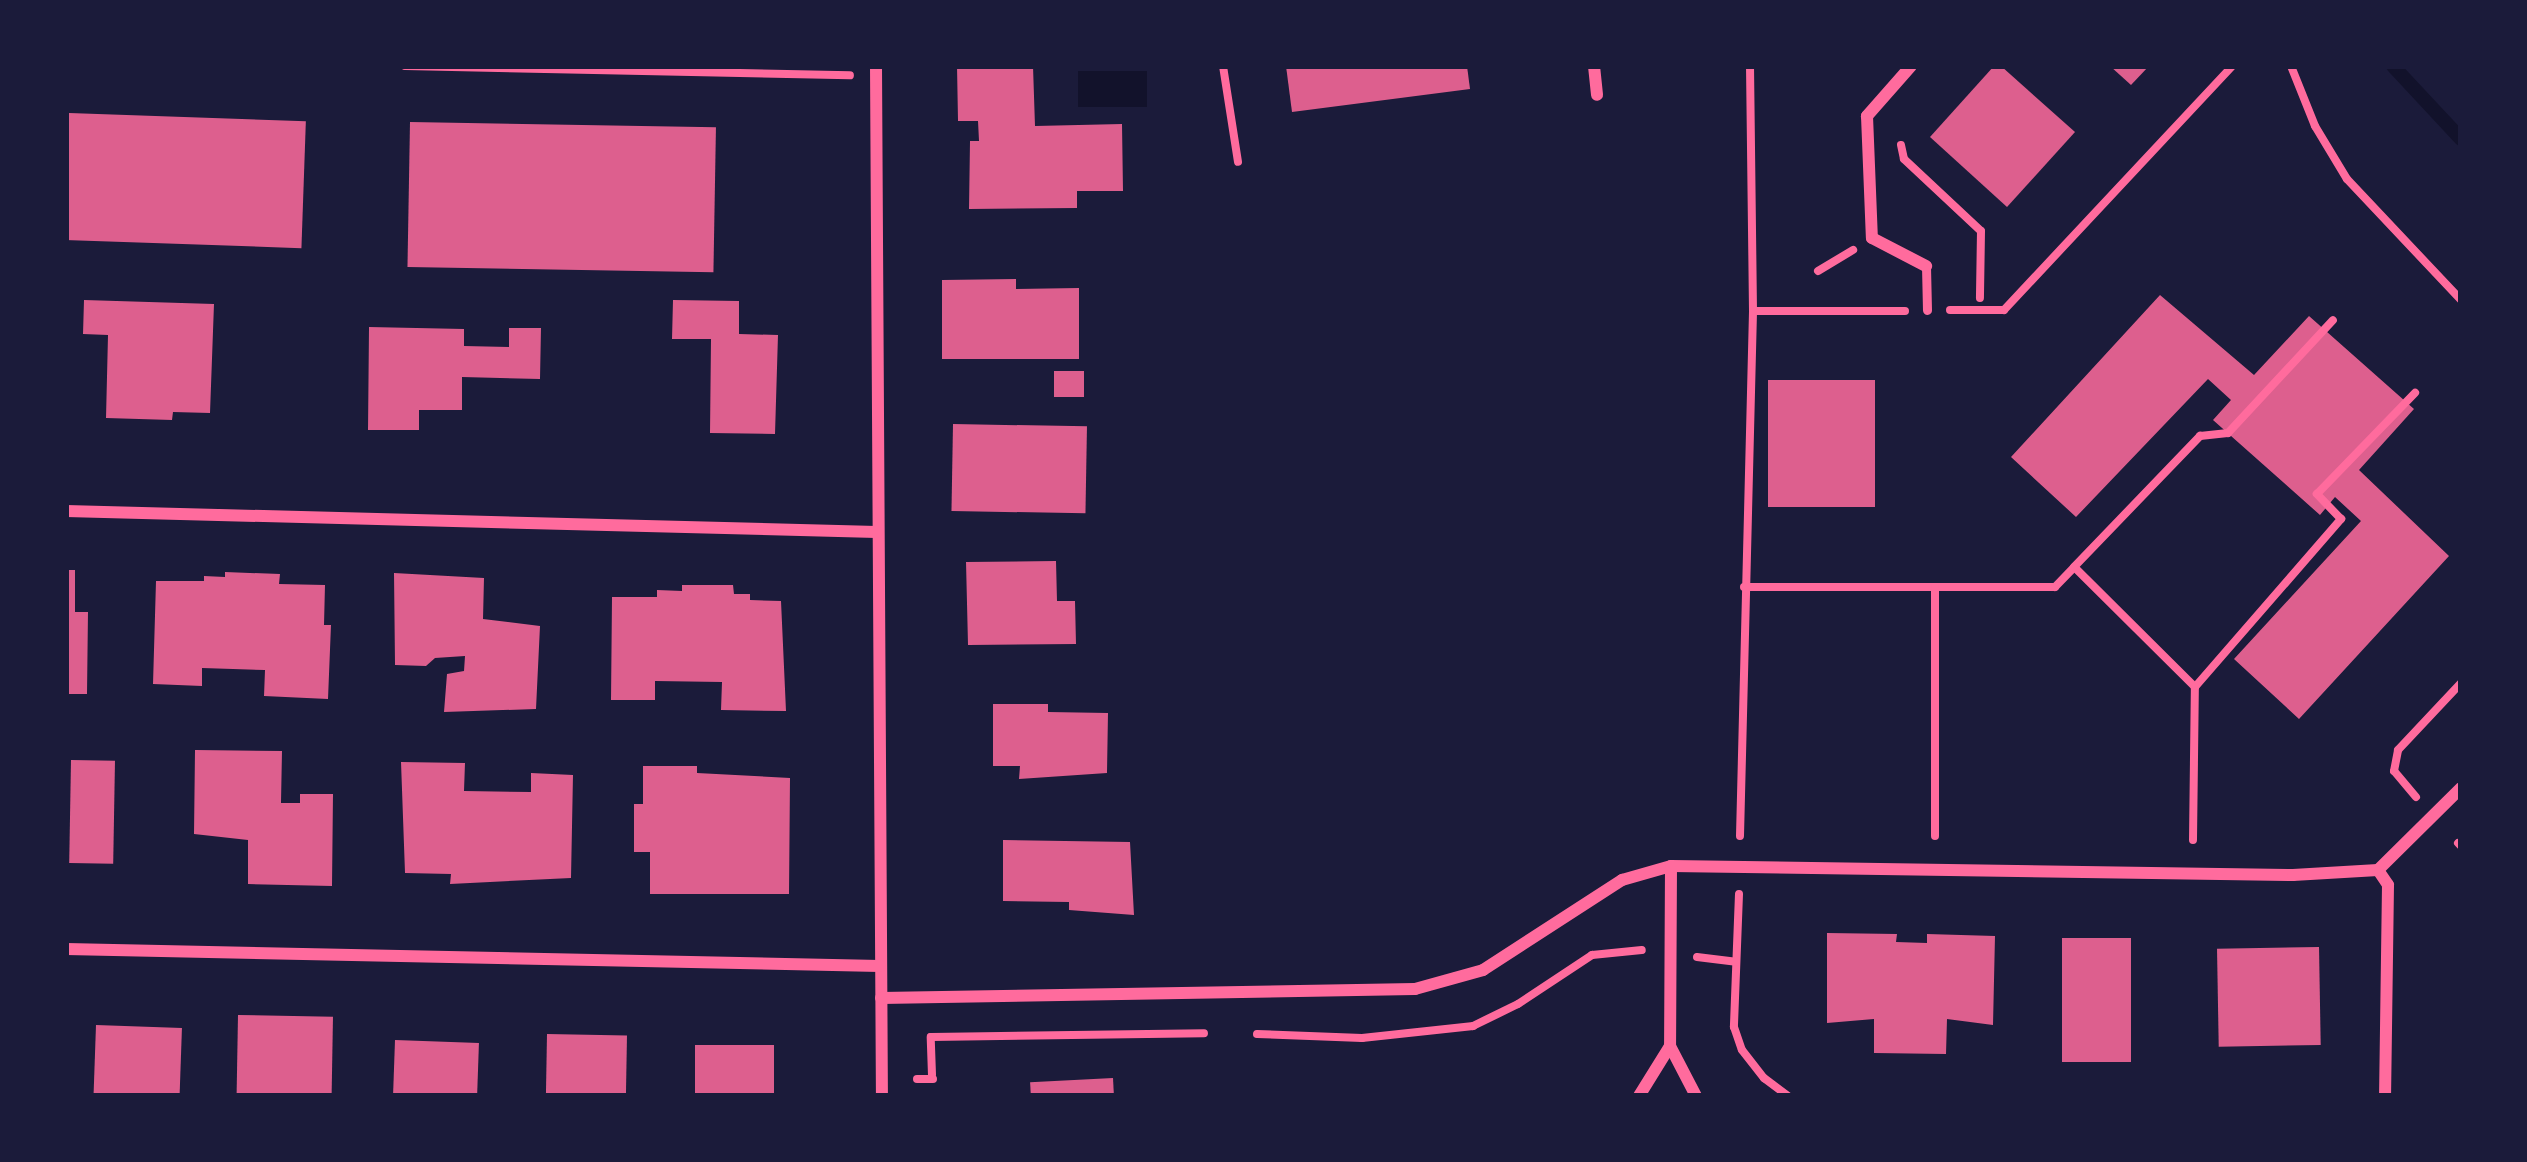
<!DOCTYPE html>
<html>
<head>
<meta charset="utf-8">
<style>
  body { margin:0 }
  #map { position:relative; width:2527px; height:1162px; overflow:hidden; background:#1b1b3a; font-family:Signika,sans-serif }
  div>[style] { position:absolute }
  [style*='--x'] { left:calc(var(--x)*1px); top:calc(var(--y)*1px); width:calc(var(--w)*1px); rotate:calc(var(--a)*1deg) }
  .water>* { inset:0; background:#12122b; transform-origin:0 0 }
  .stream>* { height:14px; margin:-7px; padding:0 7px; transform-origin:7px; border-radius:7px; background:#12122b }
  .building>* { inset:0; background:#dd5f8e; transform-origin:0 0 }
  .path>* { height:8px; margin:-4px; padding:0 4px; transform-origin:4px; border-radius:4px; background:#ff6b9d }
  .service>* { height:9px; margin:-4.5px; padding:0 4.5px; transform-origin:4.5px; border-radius:4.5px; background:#ff6b9d }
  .minor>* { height:12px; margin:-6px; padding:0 6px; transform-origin:6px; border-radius:6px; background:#ff6b9d }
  span { translate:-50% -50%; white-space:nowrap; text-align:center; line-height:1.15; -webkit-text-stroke:9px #1b1b3a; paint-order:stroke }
  .frame { position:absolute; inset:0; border:69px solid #1b1b3a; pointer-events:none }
</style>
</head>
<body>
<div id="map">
  <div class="water">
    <i style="left:1147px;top:71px;width:36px;height:69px;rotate:90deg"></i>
  </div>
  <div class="stream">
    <i style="--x:2393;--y:66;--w:100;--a:47"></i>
  </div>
  <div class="building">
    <i style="clip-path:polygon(957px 66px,1033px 66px,1035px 126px,1122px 124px,1123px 191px,1077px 191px,1077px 208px,969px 209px,970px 141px,979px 141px,978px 121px,958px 121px)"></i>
    <i style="clip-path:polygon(1286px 66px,1467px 66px,1470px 89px,1292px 112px)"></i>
    <i style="clip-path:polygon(1994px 66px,2001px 66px,2075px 132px,2007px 207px,1930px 137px)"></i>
    <i style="clip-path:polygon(2110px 66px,2149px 66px,2131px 85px)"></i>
    <i style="left:69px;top:113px;width:237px;height:127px;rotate:2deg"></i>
    <i style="left:410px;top:122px;width:306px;height:145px;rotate:1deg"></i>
    <i style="clip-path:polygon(1016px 279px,1016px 289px,1079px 288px,1079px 359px,942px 359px,942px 280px)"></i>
    <i style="clip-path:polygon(2160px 295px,2254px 375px,2309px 316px,2414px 409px,2359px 470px,2449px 556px,2299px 719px,2234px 659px,2361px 521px,2335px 497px,2320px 515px,2213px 420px,2231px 400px,2208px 379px,2076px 517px,2011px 457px)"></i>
    <i style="clip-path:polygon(84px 300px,214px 304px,210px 413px,173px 412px,172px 420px,106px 418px,108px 335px,83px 334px)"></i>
    <i style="clip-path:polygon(673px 300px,739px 301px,739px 334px,778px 335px,775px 434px,710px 433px,711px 339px,672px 339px)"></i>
    <i style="clip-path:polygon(369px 327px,464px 329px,464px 346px,509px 347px,509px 328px,541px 328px,540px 379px,462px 377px,462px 410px,419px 410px,419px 430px,368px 430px)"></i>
    <i style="left:1054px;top:371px;width:30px;height:26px"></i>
    <i style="left:1875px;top:380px;width:127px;height:107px;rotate:90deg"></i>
    <i style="left:953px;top:424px;width:134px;height:87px;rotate:1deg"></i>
    <i style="clip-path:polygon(1056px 561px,1057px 601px,1075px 601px,1076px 644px,968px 645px,966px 562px)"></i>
    <i style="clip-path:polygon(66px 570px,75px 570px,75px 612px,88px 612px,87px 694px,66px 694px)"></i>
    <i style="clip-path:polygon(225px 572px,280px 574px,279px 584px,325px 585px,324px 625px,331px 625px,328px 699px,264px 696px,265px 670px,202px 668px,202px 686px,153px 684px,156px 581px,204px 581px,204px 576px,225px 577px)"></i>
    <i style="clip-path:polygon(394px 573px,484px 578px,483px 619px,540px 626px,536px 709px,444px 712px,447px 674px,464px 671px,465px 656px,435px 658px,426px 666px,395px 665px)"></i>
    <i style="clip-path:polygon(682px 585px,733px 585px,734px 594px,750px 594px,750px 600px,781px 601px,786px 711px,721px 710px,722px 682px,655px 681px,655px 700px,611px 700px,612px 597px,657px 597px,657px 590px,682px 591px)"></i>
    <i style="clip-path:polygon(993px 704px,1048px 704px,1048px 712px,1108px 713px,1107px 773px,1019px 779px,1020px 766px,993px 766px)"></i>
    <i style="clip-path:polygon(195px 750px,282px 751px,281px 803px,300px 803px,300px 794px,333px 794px,332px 886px,248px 884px,248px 840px,194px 834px)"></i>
    <i style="left:71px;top:760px;width:44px;height:103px;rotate:1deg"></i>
    <i style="clip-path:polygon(401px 762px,465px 763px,464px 791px,531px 792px,531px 773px,573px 775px,571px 878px,450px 884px,451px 874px,405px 873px)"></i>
    <i style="clip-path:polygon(643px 766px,697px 766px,697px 773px,790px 778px,789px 894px,650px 894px,650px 852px,634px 852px,634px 804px,643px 804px)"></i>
    <i style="clip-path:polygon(1003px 840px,1130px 842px,1134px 915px,1069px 910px,1069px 902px,1003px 901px)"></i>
    <i style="clip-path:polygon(1827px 933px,1897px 934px,1896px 942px,1927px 943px,1927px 934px,1995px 936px,1993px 1025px,1947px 1019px,1946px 1054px,1874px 1053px,1874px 1019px,1827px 1023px)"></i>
    <i style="left:2131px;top:938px;width:124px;height:69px;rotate:90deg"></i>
    <i style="left:2319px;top:947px;width:98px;height:102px;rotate:89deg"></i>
    <i style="left:238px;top:1015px;width:95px;height:81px;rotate:1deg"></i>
    <i style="left:96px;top:1025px;width:86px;height:71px;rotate:2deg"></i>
    <i style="left:547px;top:1034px;width:80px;height:62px;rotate:1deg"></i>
    <i style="left:395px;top:1040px;width:84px;height:56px;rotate:2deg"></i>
    <i style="left:695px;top:1045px;width:79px;height:51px"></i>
    <i style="left:1113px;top:1078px;width:18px;height:83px;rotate:87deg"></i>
  </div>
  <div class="path">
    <i style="--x:405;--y:66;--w:445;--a:1.2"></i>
    <i style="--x:1223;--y:66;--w:97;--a:81.1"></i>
    <i style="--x:2291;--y:66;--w:65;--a:68.2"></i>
    <i style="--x:2315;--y:126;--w:62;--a:58.9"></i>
    <i style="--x:2347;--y:179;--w:166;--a:46.7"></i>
    <i style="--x:1901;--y:145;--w:14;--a:78"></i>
    <i style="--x:1904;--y:159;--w:105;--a:43.1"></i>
    <i style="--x:1981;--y:231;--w:67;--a:90.9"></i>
    <i style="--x:1818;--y:271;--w:41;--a:-31"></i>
    <i style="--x:1950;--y:310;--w:54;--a:0"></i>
    <i style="--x:2004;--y:310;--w:334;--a:-46.9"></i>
    <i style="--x:1753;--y:311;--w:152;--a:0"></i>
    <i style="--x:1744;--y:587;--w:311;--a:0"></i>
    <i style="--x:2055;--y:587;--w:28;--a:-46"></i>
    <i style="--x:2195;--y:687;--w:170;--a:-135.2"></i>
    <i style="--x:2074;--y:567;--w:182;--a:-46.1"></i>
    <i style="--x:2200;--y:436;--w:28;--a:-6"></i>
    <i style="--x:2228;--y:433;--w:154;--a:-47.1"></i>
    <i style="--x:2416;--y:797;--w:34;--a:-130"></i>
    <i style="--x:2394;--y:771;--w:21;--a:-79"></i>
    <i style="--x:2398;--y:750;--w:92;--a:-46.8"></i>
    <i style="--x:1740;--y:836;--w:525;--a:-88.58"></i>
    <i style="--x:1753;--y:311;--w:245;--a:-90.7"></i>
    <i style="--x:1935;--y:836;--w:248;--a:-90"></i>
    <i style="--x:2193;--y:840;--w:153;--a:-89.3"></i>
    <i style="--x:2195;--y:687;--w:223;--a:-49"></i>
    <i style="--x:2341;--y:519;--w:35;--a:-134"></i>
    <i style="--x:2317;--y:494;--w:141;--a:-45.9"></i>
    <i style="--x:2458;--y:843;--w:4;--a:45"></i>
    <i style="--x:1739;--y:894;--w:133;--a:92.2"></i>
    <i style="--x:1734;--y:1027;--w:24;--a:71"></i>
    <i style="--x:1742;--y:1050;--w:36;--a:52"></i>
    <i style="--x:1764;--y:1078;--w:30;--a:37"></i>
    <i style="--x:1697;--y:957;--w:39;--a:7"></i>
    <i style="--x:1257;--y:1034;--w:105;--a:2.2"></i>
    <i style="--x:1362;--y:1038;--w:112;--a:-6.2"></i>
    <i style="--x:1473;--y:1026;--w:50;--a:-26.1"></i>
    <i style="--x:1518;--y:1004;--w:89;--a:-33.5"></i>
    <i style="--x:1592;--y:955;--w:50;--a:-5.7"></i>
    <i style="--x:932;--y:1075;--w:38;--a:-92"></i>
    <i style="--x:931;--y:1037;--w:273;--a:-0.8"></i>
    <i style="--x:917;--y:1079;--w:16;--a:0"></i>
  </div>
  <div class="service">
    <i style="--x:1926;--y:266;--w:44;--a:88.7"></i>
  </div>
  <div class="minor">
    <i style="--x:876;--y:66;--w:1030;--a:89.67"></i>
    <i style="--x:1594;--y:66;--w:29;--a:84"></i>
    <i style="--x:1911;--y:66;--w:67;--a:131.3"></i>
    <i style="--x:1867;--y:116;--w:122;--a:87.7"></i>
    <i style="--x:1872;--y:238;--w:61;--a:27.4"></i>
    <i style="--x:66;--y:511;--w:811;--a:1.48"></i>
    <i style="--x:1671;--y:866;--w:180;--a:90.3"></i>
    <i style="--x:1670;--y:1046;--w:56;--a:62.5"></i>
    <i style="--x:2378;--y:870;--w:18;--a:56"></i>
    <i style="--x:2388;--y:885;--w:211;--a:90.8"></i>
    <i style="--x:66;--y:949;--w:814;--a:1.2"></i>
    <i style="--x:881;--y:998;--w:534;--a:-0.97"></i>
    <i style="--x:1415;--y:989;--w:71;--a:-15.6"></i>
    <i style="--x:1483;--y:970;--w:166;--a:-32.9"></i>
    <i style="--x:1622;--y:880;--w:51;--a:-15.9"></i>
    <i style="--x:1671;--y:866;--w:622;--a:0.83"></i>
    <i style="--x:2293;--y:875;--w:85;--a:-3.4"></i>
    <i style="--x:2378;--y:870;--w:117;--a:-44.7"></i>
    <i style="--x:1639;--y:1096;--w:59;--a:-58.2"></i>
  </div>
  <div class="frame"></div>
</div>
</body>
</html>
